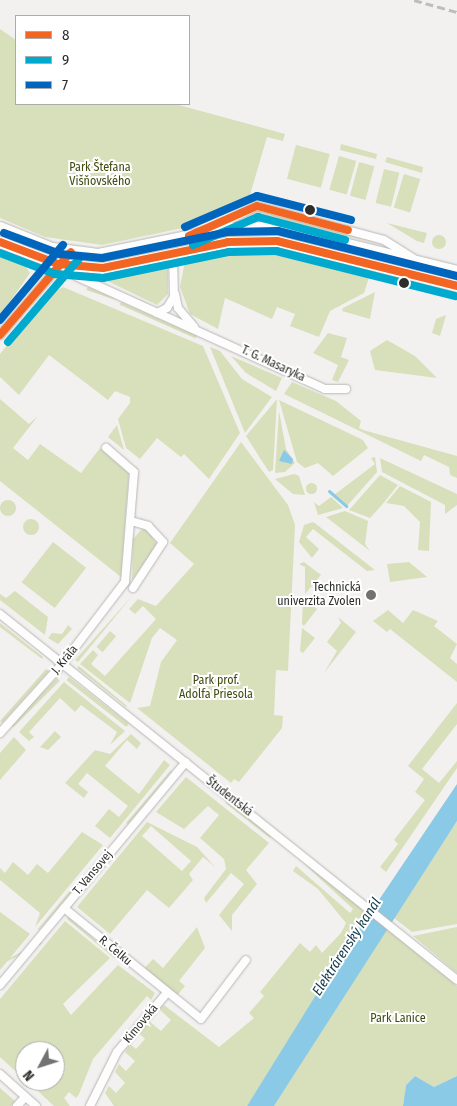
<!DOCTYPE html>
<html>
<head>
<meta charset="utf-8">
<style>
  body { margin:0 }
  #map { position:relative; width:457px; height:1106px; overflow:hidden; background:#f3f1ef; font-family:"Fira Sans Condensed",sans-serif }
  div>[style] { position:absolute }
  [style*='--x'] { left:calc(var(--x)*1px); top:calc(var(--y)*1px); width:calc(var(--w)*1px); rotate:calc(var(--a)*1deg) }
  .green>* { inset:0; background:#d8dfbb; transform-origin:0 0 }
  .round { border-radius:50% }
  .water>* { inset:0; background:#8acae7 }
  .stream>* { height:3px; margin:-1.5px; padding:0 1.5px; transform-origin:1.5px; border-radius:1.5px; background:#8acae7 }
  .roads { filter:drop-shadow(0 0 1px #b8b6b5) drop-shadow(0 0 1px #b8b6b5) }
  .street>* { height:8px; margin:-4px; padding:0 4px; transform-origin:4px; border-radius:4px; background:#fdfdfd }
  .secondary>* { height:11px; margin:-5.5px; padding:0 5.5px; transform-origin:5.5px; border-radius:5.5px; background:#fdfdfd }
  .rail>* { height:3px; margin-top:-1.5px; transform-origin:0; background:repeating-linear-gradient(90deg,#bdbdbc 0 8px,transparent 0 12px) }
  .bus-1>* { height:8px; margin:-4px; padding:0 4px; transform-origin:4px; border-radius:4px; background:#f26522 }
  .bus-2>* { height:8px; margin:-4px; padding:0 4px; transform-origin:4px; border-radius:4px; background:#00a9ce }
  .bus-3>* { height:8px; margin:-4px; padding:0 4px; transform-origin:4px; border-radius:4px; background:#0065bd }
  .dots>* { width:14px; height:14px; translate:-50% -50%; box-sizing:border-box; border:2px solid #fff; border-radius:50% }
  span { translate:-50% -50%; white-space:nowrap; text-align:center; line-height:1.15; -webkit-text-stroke:4px #fff; paint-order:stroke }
  .park-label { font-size:12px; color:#404b10 }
  .street-label { font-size:12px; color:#2e2e2c }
  .poi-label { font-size:12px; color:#2e2e2c }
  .right { translate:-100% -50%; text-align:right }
  .water-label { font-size:14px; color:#103a4b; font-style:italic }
  .legend { position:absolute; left:15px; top:15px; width:175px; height:90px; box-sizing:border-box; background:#fff; border:1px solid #ababab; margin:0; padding:6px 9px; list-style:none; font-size:15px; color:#2e2e2c }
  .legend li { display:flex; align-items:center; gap:10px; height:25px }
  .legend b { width:25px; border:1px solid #ababab }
  .north { position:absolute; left:15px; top:1041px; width:50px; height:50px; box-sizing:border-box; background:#fff; border:1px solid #ababab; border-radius:50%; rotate:230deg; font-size:14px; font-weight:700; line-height:20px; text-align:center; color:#2e2e2c }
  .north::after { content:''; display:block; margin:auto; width:18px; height:22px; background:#737270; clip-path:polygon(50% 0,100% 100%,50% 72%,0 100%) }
</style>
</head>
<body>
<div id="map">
  <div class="green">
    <i style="clip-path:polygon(0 29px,16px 40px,16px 104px,175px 104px,285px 134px,283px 141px,267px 137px,250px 195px,192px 226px,102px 245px,45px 237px,0 218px)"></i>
    <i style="clip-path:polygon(341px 144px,377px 154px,376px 159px,340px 150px)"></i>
    <i style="left:296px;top:145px;width:35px;height:35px;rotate:15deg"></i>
    <i style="left:339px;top:156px;width:18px;height:35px;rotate:16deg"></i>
    <i style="clip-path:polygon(387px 157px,423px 167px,422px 173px,385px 162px)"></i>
    <i style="left:359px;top:162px;width:16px;height:35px;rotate:15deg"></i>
    <i style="left:384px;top:169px;width:16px;height:35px;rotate:14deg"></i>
    <i style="left:404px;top:174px;width:17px;height:35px;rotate:17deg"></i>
    <i style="clip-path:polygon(255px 211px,263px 211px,389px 245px,290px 223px,239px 222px)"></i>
    <i style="clip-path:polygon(387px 223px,427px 233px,424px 243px,417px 241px)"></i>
    <i style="clip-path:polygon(280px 232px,457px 276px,457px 280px,279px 236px,229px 237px,99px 263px,88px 262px,228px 233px)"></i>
    <i class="round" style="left:432px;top:235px;width:14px;height:14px"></i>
    <i style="clip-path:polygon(276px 250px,330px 262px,369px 277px,364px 293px,330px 311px,319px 337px,290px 326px,295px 314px,277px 307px,272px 319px,225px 298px,218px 329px,190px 314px,180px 287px,185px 261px,227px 252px)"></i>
    <i style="clip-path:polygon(0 253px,24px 264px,30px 273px,0 316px)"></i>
    <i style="clip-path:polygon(162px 268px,168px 269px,168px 294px,157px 305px,97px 276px)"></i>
    <i style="clip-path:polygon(63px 287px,203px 346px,240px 433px,209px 479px,184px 454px,181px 457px,157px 438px,140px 459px,126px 448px,118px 419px,130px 403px,130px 397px,115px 391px,108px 400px,49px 355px,19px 395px,0 377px,0 354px,45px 296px)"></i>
    <i style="clip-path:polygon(88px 287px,113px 298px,116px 300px,86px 290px)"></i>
    <i style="clip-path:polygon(375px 292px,370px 319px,342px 311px,343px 308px)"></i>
    <i style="left:121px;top:302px;width:83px;height:3px;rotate:24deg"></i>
    <i style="clip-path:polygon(446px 315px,440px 336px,432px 333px,436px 319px)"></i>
    <i style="clip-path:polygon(328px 333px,347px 338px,341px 357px,349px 360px,338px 382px,332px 380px,338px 365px,313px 353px)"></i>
    <i style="clip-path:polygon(387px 340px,415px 356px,437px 378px,375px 370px,370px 351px)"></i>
    <i style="clip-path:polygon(210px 347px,220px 351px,242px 379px,272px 397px,245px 433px)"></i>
    <i style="clip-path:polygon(231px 356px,282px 378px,276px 391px,246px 373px)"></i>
    <i style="clip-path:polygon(292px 382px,336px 401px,361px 421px,359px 428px,363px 430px,457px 456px,457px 478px,450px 475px,449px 467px,424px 455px,421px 461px,284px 394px)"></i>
    <i style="clip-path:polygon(0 399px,29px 424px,38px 416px,13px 448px,28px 460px,40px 444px,81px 473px,100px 448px,129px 472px,121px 577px,0 481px)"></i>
    <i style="clip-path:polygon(277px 399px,273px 470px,269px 472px,246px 436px)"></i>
    <i style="clip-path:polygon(279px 400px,363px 440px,368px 448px,333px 476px,318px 463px,305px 468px,297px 462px)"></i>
    <i style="clip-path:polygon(279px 411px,286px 449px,295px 463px,285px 472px,275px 473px)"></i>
    <i style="clip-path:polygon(117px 425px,124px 450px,108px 437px)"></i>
    <i style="clip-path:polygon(241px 442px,288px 505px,295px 525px,288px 671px,276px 670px,274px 715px,283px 716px,282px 728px,239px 782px,234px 779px,231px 783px,137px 708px,150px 706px,161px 662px,177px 640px,160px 628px,152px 638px,130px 703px,80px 664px,93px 650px,98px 655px,91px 664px,105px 676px,156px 619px,143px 606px,135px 614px,129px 609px,138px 599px,156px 606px,194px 564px,170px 543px)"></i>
    <i style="clip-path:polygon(375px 457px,377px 472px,347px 506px,334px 495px,375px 464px,371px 458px)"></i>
    <i style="clip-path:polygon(380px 458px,457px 494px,457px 505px,445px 514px,445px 505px,382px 472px)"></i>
    <i style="clip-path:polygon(294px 474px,299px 476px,305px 495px,293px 494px,275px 479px)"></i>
    <i style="clip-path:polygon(380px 475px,398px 485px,381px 506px,370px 518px,349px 510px)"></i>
    <i class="round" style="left:305.5px;top:482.5px;width:11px;height:11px"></i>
    <i style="clip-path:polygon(400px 486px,431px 502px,429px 551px,418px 550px,420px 522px,404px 506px,386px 503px)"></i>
    <i style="clip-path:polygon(331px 497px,343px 508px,318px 515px,314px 502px,319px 506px)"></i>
    <i class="round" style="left:0;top:500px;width:16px;height:16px"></i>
    <i style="clip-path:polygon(345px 511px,368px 521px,365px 544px,370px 551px,326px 517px)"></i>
    <i class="round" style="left:23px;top:519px;width:16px;height:16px"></i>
    <i style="clip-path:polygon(313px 522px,316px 524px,375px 570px,367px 571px,313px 529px,306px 537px,319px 549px,312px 558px,299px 542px,304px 525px)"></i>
    <i style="clip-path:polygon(142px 529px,148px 530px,157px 545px,132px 580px,133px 539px)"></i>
    <i style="left:53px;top:542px;width:42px;height:51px;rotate:38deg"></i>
    <i style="clip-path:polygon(304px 562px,321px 575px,305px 594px,305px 567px,299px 564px)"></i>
    <i style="clip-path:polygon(409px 562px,427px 577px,390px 582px,387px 564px)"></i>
    <i style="clip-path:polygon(15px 591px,48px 617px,45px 635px,0 600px,0 594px,6px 598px)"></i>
    <i style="clip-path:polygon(133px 595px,78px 662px,75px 660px)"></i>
    <i style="clip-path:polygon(303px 599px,317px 609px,304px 626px,302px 624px)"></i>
    <i style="clip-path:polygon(388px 610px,403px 623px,413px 610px,438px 621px,434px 626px,457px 644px,450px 658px,457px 664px,457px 682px,390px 629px,387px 632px,373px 621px)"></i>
    <i style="clip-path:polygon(338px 617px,356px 632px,324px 673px,337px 651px,327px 642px,341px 623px)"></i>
    <i style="clip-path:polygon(0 623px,43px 657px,42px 659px,0 627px)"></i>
    <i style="clip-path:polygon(68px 625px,72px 629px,58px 644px,48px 638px,52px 633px,62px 634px)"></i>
    <i style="clip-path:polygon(302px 628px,315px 638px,303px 653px,300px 651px)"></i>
    <i style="left:110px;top:631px;width:8px;height:21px;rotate:40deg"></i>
    <i style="clip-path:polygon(79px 666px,127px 706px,126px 707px,77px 668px)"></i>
    <i style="clip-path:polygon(46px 669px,49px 671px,2px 723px,0 721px)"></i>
    <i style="left:69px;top:677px;width:76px;height:4px;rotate:38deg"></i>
    <i style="left:57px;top:678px;width:4px;height:66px;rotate:45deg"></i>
    <i style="clip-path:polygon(64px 682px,125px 731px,110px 745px,117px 732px,81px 705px,75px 712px,60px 698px,29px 732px,34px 737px,29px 741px,19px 732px)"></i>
    <i style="clip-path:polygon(457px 703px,457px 724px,422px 769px,439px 783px,457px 761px,457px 768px,386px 872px,380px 867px,398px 844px,394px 840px,425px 800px,415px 792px,424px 779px,408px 766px)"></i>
    <i style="clip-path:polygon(55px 731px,61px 737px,48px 750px,40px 747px)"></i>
    <i style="clip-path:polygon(131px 734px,141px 743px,137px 749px,127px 740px,105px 766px,139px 794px,164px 760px,170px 765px,110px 838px,95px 826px,109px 809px,119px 817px,128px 806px,87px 773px,78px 784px,88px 792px,84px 798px,65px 783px,95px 750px,110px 754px)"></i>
    <i style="clip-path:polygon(14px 737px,26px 750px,0 780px,0 753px)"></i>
    <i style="clip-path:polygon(171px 770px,172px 771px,128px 824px,126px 823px)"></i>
    <i style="clip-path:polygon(186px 777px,269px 843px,246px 870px,257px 884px,232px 915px,232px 931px,219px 915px,244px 884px,231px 873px,206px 903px,204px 898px,226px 869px,224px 859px,200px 838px,219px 815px,208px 806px,184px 829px,156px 812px)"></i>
    <i style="clip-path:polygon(227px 801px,271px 836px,270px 838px,225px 803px)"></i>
    <i style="clip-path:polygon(457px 821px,457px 924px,412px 932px,394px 918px)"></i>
    <i style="clip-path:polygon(evenodd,147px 822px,197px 847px,215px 867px,203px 857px,189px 874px,193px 880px,169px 908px,147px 890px,110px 934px,77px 907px,147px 822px,151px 826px,191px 861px,182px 871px,142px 836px,151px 826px)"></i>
    <i style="clip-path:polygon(82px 832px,103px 845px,35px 927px,40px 913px,0 880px,0 868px,5px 873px,13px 862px,28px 875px,37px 864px,48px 873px)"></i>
    <i style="clip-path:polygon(301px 861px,370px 915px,247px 1106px,114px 1106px,105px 1093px,109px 1086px,116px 1093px,125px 1083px,115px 1072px,119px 1064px,126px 1071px,135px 1061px,125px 1052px,130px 1044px,136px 1049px,145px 1039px,139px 1033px,149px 1021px,161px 1031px,171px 1020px,159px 1009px,164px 1005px,219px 1047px,254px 1018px,249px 1013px,264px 996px,260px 992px,300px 943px,310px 952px,316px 945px,322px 953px,341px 933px,346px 923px,318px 889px,293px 871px,296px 866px,350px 913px,353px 909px)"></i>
    <i style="clip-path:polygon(78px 881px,80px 882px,39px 930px,38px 929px)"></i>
    <i style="clip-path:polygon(0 912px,30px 934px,0 970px)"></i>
    <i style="clip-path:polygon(68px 917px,115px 957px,114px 958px,67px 919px)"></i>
    <i style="clip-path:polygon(65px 921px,110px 958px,63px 1004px,71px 1015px,118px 965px,155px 993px,151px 1000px,147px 996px,93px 1059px,79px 1094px,76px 1098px,69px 1092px,64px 1098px,70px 1106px,54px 1106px,27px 1081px,55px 1081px,55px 1051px,25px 1051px,25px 1080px,0 1057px,0 999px)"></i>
    <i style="clip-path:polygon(197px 927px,205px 948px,179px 981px,185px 986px,176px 997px,143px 970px,153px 959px,163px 968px)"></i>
    <i style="clip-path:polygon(457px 927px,457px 973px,413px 936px)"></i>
    <i style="clip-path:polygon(387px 929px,457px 986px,457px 1076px,434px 1087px,415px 1076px,406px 1085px,403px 1106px,274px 1106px)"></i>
    <i style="left:41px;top:942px;width:2px;height:47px;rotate:63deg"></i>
    <i style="clip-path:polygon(0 1088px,15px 1101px,11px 1106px,0 1106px)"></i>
  </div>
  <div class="water">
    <i style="clip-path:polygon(284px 450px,293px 459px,292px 464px,279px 461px)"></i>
    <i style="clip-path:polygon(457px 784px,457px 821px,274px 1106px,247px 1106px,329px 974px)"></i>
    <i style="clip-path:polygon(415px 1076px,434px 1087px,457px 1076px,457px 1106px,403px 1106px,406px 1085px)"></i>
  </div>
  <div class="stream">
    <i style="--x:329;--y:491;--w:23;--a:41"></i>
  </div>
  <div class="roads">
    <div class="street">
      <i style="--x:213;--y:228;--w:49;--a:-26.6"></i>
      <i style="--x:257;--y:206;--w:131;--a:15"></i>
      <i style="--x:384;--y:240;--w:34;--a:32"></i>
      <i style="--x:63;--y:265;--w:17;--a:40"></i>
      <i style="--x:76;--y:276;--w:273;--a:24.4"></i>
      <i style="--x:325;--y:389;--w:21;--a:0"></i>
      <i style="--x:175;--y:294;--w:14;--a:78"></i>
      <i style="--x:178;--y:308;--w:25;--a:50"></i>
      <i style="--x:157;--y:313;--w:11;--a:-27"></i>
      <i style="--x:167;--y:308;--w:13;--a:-58"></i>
      <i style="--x:174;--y:297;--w:42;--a:-91.4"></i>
      <i style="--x:0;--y:335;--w:109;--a:-49.5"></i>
      <i style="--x:131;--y:521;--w:18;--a:16"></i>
      <i style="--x:148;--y:526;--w:22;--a:47"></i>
      <i style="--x:163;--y:542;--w:55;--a:123.1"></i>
      <i style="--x:0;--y:614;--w:585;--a:38.69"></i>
      <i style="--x:0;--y:733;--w:94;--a:-48"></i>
      <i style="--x:63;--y:663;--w:102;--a:-52.6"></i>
      <i style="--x:125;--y:582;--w:110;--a:-85.3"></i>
      <i style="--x:134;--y:472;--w:37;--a:-139"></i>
      <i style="--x:64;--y:908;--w:176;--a:39"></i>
      <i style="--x:201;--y:1019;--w:74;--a:-52.7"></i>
      <i style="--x:0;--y:985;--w:290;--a:-50.2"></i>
      <i style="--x:0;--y:1074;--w:48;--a:41.6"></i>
      <i style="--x:17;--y:1106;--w:12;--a:-48"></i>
      <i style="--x:90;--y:1106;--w:60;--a:-63.4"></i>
      <i style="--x:117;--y:1052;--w:76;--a:-49.8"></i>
    </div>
    <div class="secondary">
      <i style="--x:0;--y:227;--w:56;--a:22"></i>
      <i style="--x:52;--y:248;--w:46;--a:7.4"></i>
      <i style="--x:98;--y:254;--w:131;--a:-11.5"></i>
      <i style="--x:226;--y:228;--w:53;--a:-1.1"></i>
      <i style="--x:279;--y:227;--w:183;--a:13.9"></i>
      <i style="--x:0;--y:242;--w:62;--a:20.8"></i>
      <i style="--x:58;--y:264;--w:45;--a:5.1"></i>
      <i style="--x:103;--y:268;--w:128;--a:-11.7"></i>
      <i style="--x:228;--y:242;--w:49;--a:-1.2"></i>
      <i style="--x:277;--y:241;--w:186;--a:14"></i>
    </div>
  </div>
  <div class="rail">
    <i style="--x:414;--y:0;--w:45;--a:15.6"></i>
  </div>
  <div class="bus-1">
    <i style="--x:189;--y:236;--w:74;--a:-23.8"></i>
    <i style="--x:257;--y:206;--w:94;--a:14.8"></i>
    <i style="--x:0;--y:242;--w:62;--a:20.8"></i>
    <i style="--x:58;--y:264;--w:45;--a:5.1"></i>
    <i style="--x:103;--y:268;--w:128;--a:-11.7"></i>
    <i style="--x:228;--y:242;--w:49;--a:-1.2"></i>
    <i style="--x:277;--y:241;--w:186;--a:14"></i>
    <i style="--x:0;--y:335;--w:109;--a:-49.5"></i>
  </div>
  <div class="bus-2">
    <i style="--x:193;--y:245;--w:71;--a:-23.3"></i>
    <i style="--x:258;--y:217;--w:90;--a:14.8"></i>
    <i style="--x:0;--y:253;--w:59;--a:20.9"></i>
    <i style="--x:55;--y:274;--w:48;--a:4.8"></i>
    <i style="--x:103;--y:278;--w:129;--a:-11.7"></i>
    <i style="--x:229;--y:252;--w:47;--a:-1.2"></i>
    <i style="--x:276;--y:251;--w:185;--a:14.1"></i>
    <i style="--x:8;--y:342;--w:109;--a:-49.5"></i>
  </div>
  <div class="bus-3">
    <i style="--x:185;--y:227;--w:78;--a:-23.3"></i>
    <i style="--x:257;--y:196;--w:97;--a:14.3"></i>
    <i style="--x:4;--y:233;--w:60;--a:20.6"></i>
    <i style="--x:60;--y:254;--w:42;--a:5.4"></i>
    <i style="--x:102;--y:258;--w:128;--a:-11.7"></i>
    <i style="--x:227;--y:232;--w:51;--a:-1.1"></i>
    <i style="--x:278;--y:231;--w:185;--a:14.1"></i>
    <i style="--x:0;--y:320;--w:98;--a:-50"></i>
  </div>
  <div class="dots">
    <i style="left:310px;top:210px;background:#2e2e2c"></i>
    <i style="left:404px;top:283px;background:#2e2e2c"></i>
    <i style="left:371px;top:595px;background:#737270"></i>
  </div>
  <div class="park-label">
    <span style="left:100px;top:175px">Park Štefana<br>Višňovského</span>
    <span style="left:216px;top:688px">Park prof.<br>Adolfa Priesola</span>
    <span style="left:398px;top:1019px">Park Lanice</span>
  </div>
  <div class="street-label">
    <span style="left:273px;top:364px;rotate:25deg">T. G. Masaryka</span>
    <span style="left:65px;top:660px;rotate:-50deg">J. Kráľa</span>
    <span style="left:229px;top:797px;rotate:38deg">Študentská</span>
    <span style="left:93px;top:873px;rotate:-50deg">T. Vansovej</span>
    <span style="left:115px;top:951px;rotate:40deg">R. Čelku</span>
    <span style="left:141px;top:1024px;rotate:-50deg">Kimovská</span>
  </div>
  <div class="poi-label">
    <span class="right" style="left:361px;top:595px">Technická<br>univerzita Zvolen</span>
  </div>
  <div class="water-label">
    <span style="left:347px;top:947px;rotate:-57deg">Elektrárenský kanál</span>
  </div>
  <ul class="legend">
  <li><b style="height:6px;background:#f26522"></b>8</li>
  <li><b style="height:6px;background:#00a9ce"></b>9</li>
  <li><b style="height:6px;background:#0065bd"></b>7</li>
  </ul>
  <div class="north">N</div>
</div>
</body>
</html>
